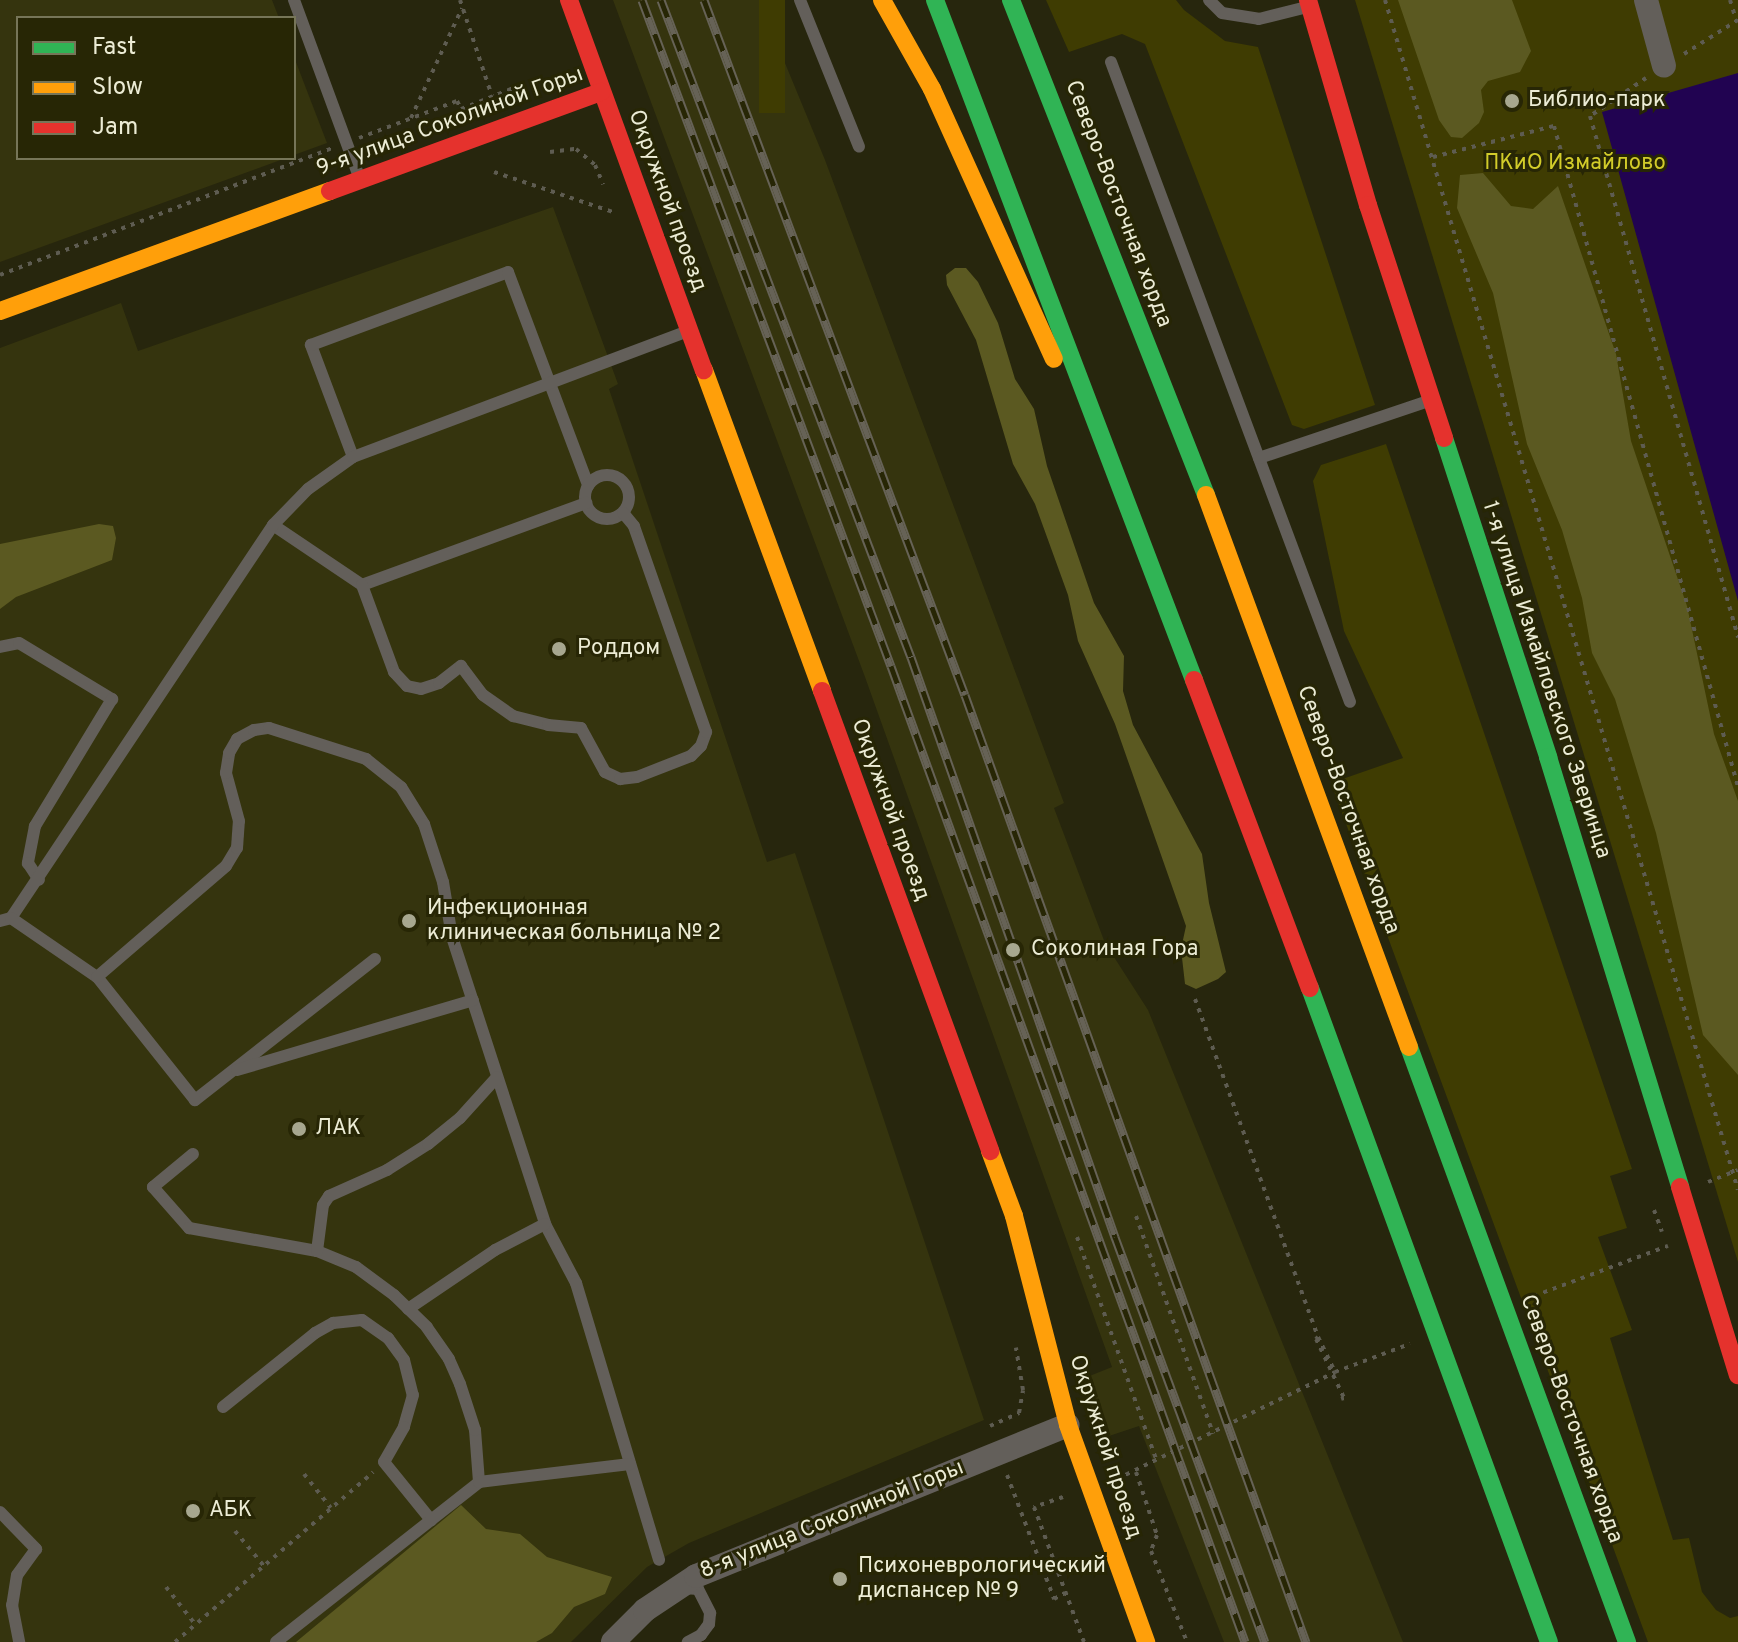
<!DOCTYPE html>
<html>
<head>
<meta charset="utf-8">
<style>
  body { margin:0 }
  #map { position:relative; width:1738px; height:1642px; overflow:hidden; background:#27260d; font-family:Overpass,sans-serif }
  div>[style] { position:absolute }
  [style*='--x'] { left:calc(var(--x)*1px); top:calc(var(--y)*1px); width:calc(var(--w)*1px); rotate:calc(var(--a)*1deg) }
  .built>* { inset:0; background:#35340e }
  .green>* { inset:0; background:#3f3c02; transform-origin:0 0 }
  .forest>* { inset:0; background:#5b5921 }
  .water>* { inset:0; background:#210351 }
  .path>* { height:4px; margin-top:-2px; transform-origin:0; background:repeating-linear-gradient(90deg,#5e5c51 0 4px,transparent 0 10px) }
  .lane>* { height:12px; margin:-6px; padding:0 6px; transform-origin:6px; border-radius:6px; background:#635f5a }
  .lane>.ring { margin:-6px; padding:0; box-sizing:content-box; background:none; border:12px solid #635f5a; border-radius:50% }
  .street>* { height:24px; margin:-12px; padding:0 12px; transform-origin:12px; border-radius:12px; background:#635f5a }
  .fast>* { height:18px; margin:-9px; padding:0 9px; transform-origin:9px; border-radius:9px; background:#30b455 }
  .slow>* { height:18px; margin:-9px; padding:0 9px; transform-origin:9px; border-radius:9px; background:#ff9f0a }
  .jam>* { height:18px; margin:-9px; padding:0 9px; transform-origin:9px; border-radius:9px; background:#e5322d }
  .rail>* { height:9px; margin-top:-4.5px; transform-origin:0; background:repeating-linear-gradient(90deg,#272605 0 18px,#666256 0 36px); box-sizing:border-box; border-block:2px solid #666256 }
  .dots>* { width:22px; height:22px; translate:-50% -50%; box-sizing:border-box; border:4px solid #272605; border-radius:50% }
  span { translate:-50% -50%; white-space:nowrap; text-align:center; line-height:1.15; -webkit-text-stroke:6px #272605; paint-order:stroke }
  .poi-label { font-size:22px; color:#ececd5 }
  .left { translate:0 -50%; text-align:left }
  .street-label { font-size:22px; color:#ececd5 }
  .park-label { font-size:22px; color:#d2cc2a }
  .legend { position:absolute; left:16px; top:16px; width:280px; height:144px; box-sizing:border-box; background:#272605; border:2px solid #767558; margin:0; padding:10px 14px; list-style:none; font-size:24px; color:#ececd5 }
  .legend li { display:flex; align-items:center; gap:16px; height:40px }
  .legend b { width:40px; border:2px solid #767558 }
</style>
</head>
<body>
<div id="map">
  <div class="built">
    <i style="clip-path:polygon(0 0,272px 0,279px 18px,18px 18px,18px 158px,286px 158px,0 262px)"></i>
    <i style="clip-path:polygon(613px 0,759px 0,825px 160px,1064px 803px,1054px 808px,1105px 943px,1148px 1010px,1403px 1642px,1224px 1642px,1139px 1426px,1103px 1438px,1082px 1379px,1112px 1367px,865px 677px)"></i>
    <i style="clip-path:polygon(294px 57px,327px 143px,294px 155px)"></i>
    <i style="clip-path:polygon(553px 207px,618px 384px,609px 389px,767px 862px,795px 853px,984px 1420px,689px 1543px,647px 1567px,571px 1642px,0 1642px,0 348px,121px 303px,138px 351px)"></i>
  </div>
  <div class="green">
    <i style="left:759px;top:0;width:26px;height:113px"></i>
    <i style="clip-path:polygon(1046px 0,1176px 0,1184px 10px,1225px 41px,1258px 47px,1375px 405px,1304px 429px,1292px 425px,1145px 44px,1122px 34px,1069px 52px)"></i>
    <i style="clip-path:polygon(1355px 0,1738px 0,1738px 1262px,1457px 337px)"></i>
    <i style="clip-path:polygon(1386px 444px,1632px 1169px,1610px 1176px,1627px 1228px,1598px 1237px,1632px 1330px,1610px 1338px,1673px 1540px,1689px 1538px,1702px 1592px,1716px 1610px,1730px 1618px,1738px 1616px,1738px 1642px,1648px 1642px,1331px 783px,1403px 758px,1344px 631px,1313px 481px,1321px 465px)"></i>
  </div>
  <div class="forest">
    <i style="clip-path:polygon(1398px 0,1512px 0,1531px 51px,1520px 72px,1488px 81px,1481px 90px,1484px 112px,1479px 123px,1462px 138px,1451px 137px,1439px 120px)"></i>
    <i style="clip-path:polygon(1483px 173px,1511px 206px,1533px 209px,1558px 186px,1616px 354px,1631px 441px,1687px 606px,1714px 734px,1738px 801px,1738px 1075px,1703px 1035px,1656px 833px,1615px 699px,1592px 653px,1582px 598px,1562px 530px,1527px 444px,1493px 293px,1457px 208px,1460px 175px)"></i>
    <i style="clip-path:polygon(955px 268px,966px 268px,978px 282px,998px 323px,1015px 379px,1034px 409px,1047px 466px,1094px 603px,1124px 656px,1123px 691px,1133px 725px,1202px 854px,1209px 903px,1226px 972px,1218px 979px,1196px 989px,1185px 984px,1181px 949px,1186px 926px,1115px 724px,1078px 641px,1068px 595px,1035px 504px,1013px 464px,976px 340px,947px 285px,946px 275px)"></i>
    <i style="clip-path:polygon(99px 524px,113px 526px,116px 538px,112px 560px,16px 597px,0 609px,0 544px)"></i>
    <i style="clip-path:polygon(461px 1505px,486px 1529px,520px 1534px,547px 1557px,612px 1577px,605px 1594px,574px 1607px,552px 1633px,536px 1642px,296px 1642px)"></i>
  </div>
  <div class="water">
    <i style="clip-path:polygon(1738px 73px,1738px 601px,1602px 112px)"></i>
  </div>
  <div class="path">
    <i style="--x:460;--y:0;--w:101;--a:71.6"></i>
    <i style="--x:1385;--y:0;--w:1241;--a:73.48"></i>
    <i style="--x:1730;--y:0;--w:21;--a:73"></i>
    <i style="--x:1684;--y:54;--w:64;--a:-32.2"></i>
    <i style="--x:1646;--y:78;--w:68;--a:145.8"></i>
    <i style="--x:1590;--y:116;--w:542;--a:74.14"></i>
    <i style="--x:411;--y:118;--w:121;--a:-65.1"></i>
    <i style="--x:359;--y:138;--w:105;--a:-20.7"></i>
    <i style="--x:457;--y:101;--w:9;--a:63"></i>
    <i style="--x:461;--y:109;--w:65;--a:-21.8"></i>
    <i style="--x:550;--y:152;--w:26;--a:-7"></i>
    <i style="--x:576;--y:149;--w:25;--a:40"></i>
    <i style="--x:595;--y:165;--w:21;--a:67"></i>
    <i style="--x:1433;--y:157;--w:125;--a:-14.4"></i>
    <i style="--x:1554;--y:126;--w:686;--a:74.44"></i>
    <i style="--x:494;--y:172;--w:129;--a:18.6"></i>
    <i style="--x:0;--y:275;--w:356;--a:-20.9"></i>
    <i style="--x:1195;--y:999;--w:360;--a:70"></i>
    <i style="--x:1318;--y:1337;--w:39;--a:64"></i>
    <i style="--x:1708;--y:1182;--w:32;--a:-22"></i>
    <i style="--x:1654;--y:1210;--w:23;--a:70"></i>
    <i style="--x:1136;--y:1216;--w:231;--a:70.5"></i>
    <i style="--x:1077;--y:1237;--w:239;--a:70.4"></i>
    <i style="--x:1534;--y:1296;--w:143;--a:-20.5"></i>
    <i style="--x:1318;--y:1337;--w:3;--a:135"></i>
    <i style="--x:1316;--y:1339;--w:65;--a:64.6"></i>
    <i style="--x:1344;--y:1398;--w:3;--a:162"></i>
    <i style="--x:990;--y:1426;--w:32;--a:-24"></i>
    <i style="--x:1019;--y:1413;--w:23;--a:-80"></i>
    <i style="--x:1023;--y:1390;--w:43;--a:-99.5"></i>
    <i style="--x:1136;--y:1472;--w:66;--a:71.6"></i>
    <i style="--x:1157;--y:1535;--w:17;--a:111"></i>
    <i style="--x:1151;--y:1551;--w:98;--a:68.4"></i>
    <i style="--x:304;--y:1474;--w:43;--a:51.5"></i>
    <i style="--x:1007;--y:1475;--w:133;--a:69.2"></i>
    <i style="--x:1054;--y:1599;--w:13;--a:-29"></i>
    <i style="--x:1117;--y:1479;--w:243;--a:-26.1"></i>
    <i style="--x:1335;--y:1372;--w:80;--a:-20.5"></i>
    <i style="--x:1063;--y:1497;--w:31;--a:161"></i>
    <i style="--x:1034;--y:1507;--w:144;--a:69.7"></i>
    <i style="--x:235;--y:1531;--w:45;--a:50.4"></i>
    <i style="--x:166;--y:1587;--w:47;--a:51.9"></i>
    <i style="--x:175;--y:1642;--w:261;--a:-40.6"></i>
  </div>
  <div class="lane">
    <i style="--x:294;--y:0;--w:189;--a:69.8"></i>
    <i style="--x:800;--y:0;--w:158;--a:68.1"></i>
    <i style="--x:1209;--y:0;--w:18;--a:45"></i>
    <i style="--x:1222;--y:13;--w:37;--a:9"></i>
    <i style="--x:1259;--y:19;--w:49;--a:-14"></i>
    <i style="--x:1111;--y:62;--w:683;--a:69.52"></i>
    <i style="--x:353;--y:457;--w:120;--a:-110.6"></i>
    <i style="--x:311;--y:345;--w:210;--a:-20.3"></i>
    <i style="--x:508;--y:272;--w:228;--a:69.4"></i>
    <i style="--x:1259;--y:458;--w:178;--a:-18.6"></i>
    <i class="ring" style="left:585px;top:475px;width:32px;height:32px"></i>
    <i style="--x:273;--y:525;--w:107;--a:34"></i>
    <i style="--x:362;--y:585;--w:239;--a:-20.1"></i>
    <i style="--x:362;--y:585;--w:93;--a:69.8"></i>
    <i style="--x:394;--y:672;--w:19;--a:47"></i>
    <i style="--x:407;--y:686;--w:14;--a:12"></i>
    <i style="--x:421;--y:689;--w:19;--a:-18"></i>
    <i style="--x:439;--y:683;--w:28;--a:-38"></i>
    <i style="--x:461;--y:666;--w:36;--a:53"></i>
    <i style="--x:483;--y:695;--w:37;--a:35"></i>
    <i style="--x:513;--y:716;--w:36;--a:14"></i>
    <i style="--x:548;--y:725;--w:33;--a:5"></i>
    <i style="--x:581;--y:728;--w:50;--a:61.4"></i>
    <i style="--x:605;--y:772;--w:17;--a:25"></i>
    <i style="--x:620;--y:779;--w:17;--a:-7"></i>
    <i style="--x:637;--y:777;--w:58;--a:-21.3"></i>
    <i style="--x:691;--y:756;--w:14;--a:-45"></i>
    <i style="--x:701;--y:746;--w:15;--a:-70"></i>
    <i style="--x:706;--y:732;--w:218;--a:-109.3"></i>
    <i style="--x:634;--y:526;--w:17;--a:-130"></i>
    <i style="--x:0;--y:647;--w:19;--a:-12"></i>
    <i style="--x:19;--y:643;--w:109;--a:31.1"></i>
    <i style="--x:112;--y:699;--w:149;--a:121.2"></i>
    <i style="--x:35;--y:826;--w:38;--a:101"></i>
    <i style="--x:28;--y:863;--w:20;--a:57"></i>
    <i style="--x:11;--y:918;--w:472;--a:-56.3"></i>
    <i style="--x:273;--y:525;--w:50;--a:-45.8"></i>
    <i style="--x:308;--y:489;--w:55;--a:-35.4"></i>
    <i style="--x:353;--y:457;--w:359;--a:-20.6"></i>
    <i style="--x:0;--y:921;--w:11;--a:-15"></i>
    <i style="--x:11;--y:918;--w:104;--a:34.5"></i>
    <i style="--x:375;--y:959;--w:229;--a:141.9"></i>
    <i style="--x:195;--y:1100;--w:157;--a:-128.5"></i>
    <i style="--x:97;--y:977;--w:170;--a:-40.7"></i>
    <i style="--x:226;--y:866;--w:21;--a:-59"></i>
    <i style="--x:237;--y:848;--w:27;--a:-86"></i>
    <i style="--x:239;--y:821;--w:50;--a:-105.2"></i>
    <i style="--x:226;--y:773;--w:20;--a:-81"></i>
    <i style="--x:229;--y:753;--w:16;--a:-60"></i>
    <i style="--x:237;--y:739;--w:19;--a:-28"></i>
    <i style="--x:254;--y:730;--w:15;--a:-8"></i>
    <i style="--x:269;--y:728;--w:102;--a:17.7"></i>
    <i style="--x:366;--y:759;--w:45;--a:38.7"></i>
    <i style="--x:401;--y:787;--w:44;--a:58.1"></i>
    <i style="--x:424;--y:824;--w:61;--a:71.9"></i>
    <i style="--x:443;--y:882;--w:56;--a:80.7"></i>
    <i style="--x:452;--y:937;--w:302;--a:72"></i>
    <i style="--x:545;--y:1224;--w:67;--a:62.3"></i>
    <i style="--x:576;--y:1283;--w:289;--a:73.3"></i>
    <i style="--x:237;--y:1070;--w:246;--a:-16.5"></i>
    <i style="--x:193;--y:1154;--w:52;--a:140.5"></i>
    <i style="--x:153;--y:1187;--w:55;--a:48.7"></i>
    <i style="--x:189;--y:1228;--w:130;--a:10.2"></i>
    <i style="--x:408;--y:1309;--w:105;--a:-34.1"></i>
    <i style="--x:495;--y:1250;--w:56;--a:-27.5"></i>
    <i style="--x:223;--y:1407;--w:118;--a:-38.8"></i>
    <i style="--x:315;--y:1333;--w:21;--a:-29"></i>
    <i style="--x:333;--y:1323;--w:29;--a:-6"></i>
    <i style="--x:362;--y:1320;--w:32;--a:35"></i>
    <i style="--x:388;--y:1338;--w:27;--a:54"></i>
    <i style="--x:404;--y:1360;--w:36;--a:76"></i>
    <i style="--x:413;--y:1395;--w:33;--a:106"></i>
    <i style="--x:404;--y:1427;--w:40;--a:119.7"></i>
    <i style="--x:384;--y:1462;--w:75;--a:51"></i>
    <i style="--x:479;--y:1482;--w:52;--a:-94.4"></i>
    <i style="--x:475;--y:1430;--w:48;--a:-108.1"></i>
    <i style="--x:460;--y:1384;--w:27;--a:-114"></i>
    <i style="--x:449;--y:1359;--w:39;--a:-125"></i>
    <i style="--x:427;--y:1327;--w:46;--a:-135.9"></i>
    <i style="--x:394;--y:1295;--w:47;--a:-143.6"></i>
    <i style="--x:356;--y:1267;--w:42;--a:-157.7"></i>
    <i style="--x:317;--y:1251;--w:46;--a:-82.6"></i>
    <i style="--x:323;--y:1205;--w:11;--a:-56"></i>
    <i style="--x:329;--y:1196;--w:64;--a:-24.1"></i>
    <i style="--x:387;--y:1170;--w:49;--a:-32.4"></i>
    <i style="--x:428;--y:1144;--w:41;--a:-39.1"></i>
    <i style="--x:460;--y:1118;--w:55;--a:-47.9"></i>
    <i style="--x:0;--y:1512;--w:52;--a:45.8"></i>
    <i style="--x:36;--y:1549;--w:32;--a:126"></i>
    <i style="--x:17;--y:1575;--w:30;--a:99"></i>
    <i style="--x:12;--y:1605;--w:38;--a:79"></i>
    <i style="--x:684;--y:1588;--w:14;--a:4"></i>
    <i style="--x:698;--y:1589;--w:27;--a:63"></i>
    <i style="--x:710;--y:1613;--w:11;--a:95"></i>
    <i style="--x:709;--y:1624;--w:14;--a:126"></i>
    <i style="--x:701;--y:1635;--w:15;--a:152"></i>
    <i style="--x:276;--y:1642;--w:258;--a:-38.2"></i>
    <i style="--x:479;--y:1482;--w:152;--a:-6.8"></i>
  </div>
  <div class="street">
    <i style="--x:1646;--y:0;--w:68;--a:74.7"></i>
    <i style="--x:613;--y:1642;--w:45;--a:-45"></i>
    <i style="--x:645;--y:1610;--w:61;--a:-33.7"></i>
    <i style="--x:696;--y:1576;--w:401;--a:-22.1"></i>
  </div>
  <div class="fast">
    <i style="--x:935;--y:0;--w:728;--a:69.15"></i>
    <i style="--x:1011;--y:0;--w:532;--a:68.5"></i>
    <i style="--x:1444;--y:438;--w:336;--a:71.9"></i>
    <i style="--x:1548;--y:757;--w:450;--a:72.9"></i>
    <i style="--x:1310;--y:988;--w:696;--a:69.93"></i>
    <i style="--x:1409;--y:1047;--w:634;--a:69.88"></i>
  </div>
  <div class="slow">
    <i style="--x:882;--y:0;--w:102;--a:60.7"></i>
    <i style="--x:932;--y:89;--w:296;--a:65.7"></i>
    <i style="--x:0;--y:311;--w:351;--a:-20"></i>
    <i style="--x:704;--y:370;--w:342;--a:69.8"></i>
    <i style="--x:1206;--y:495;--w:588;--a:69.81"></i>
    <i style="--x:990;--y:1151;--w:69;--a:69.7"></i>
    <i style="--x:1014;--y:1216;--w:216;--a:75.5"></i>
    <i style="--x:1068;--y:1425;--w:231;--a:70.2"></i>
  </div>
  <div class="jam">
    <i style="--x:569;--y:0;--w:394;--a:70"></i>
    <i style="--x:1308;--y:0;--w:214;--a:73.7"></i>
    <i style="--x:1368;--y:205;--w:245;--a:71.9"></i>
    <i style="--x:330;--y:191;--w:289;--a:-20.1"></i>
    <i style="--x:1194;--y:680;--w:329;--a:69.4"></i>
    <i style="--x:822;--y:691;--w:490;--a:69.9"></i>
    <i style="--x:1680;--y:1187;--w:197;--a:72.9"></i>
  </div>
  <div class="rail">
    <i style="--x:642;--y:0;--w:711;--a:69.5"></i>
    <i style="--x:891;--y:666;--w:1038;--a:70.06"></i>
    <i style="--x:661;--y:0;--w:703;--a:69.17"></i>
    <i style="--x:911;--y:657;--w:615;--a:70.62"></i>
    <i style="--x:1115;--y:1237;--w:432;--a:69.7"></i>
    <i style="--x:704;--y:0;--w:742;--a:69.42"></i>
    <i style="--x:965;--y:695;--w:1007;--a:70.2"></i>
  </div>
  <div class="dots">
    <i style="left:1512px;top:101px;background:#a7a78f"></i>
    <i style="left:559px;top:649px;background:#a7a78f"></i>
    <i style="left:409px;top:921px;background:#a7a78f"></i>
    <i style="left:1013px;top:950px;background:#a7a78f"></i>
    <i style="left:299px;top:1129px;background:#a7a78f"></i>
    <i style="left:193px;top:1511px;background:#a7a78f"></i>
    <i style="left:840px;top:1579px;background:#a7a78f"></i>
  </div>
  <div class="poi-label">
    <span class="left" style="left:1528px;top:101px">Библио-парк</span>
    <span class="left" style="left:577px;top:649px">Роддом</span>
    <span class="left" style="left:427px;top:921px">Инфекционная<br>клиническая больница № 2</span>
    <span class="left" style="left:1031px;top:950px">Соколиная Гора</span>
    <span class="left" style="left:315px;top:1129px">ЛАК</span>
    <span class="left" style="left:209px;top:1511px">АБК</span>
    <span class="left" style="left:858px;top:1579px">Психоневрологический<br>диспансер № 9</span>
  </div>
  <div class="street-label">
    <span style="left:450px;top:122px;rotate:-20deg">9-я улица Соколиной Горы</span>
    <span style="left:667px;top:201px;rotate:70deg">Окружной проезд</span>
    <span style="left:1118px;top:204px;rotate:69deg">Северо-Восточная хорда</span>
    <span style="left:1546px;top:680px;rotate:72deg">1-я улица Измайловского Зверинца</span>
    <span style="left:890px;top:810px;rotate:70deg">Окружной проезд</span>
    <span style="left:1348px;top:810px;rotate:70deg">Северо-Восточная хорда</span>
    <span style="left:1571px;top:1419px;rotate:70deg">Северо-Восточная хорда</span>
    <span style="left:1105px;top:1447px;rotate:72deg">Окружной проезд</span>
    <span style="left:832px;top:1520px;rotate:-22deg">8-я улица Соколиной Горы</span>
  </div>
  <div class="park-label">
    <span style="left:1575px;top:164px">ПКиО Измайлово</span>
  </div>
  <ul class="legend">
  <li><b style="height:10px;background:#30b455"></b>Fast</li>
  <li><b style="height:10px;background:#ff9f0a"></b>Slow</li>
  <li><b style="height:10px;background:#e5322d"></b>Jam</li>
  </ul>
</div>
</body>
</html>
